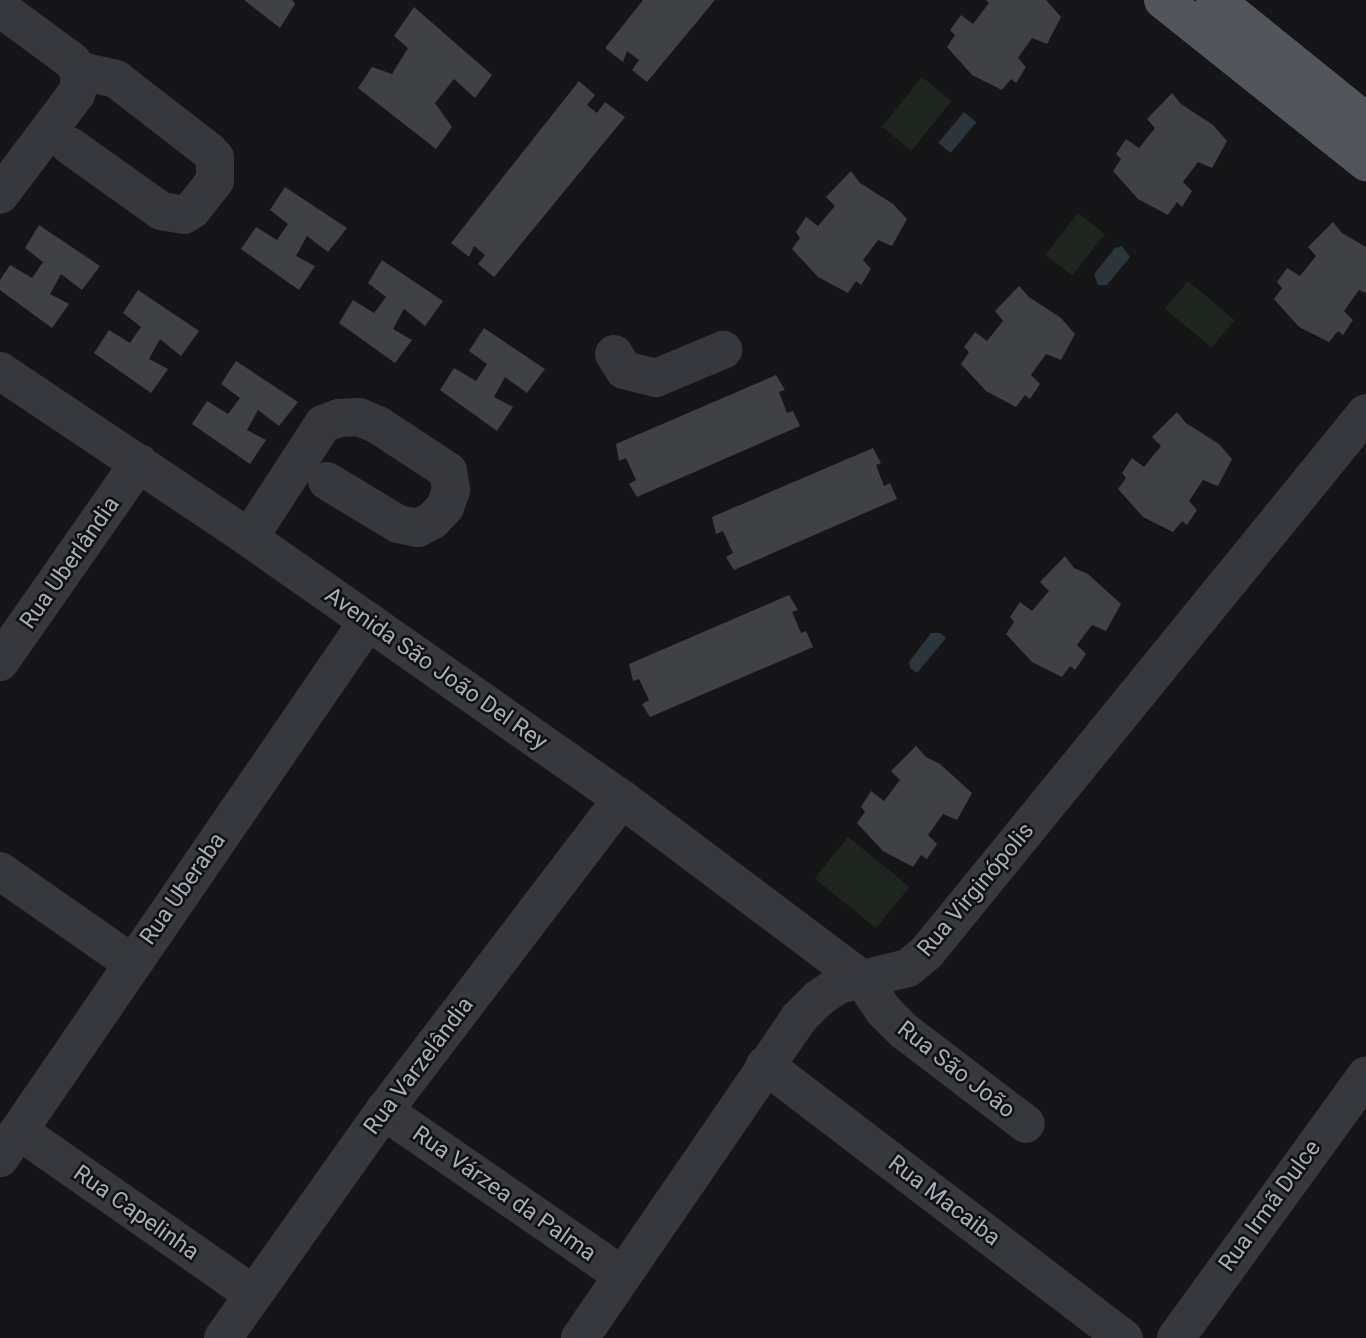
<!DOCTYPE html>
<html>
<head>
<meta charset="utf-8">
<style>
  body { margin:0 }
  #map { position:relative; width:1366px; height:1338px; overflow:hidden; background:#161618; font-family:Roboto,sans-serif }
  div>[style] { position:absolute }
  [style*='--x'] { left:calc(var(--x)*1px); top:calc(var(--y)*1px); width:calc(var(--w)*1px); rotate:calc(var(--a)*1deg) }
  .green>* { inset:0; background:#1e261f; transform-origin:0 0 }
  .water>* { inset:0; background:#2c353c; transform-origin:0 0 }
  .building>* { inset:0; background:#404145 }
  .minor>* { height:38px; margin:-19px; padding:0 19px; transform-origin:19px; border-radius:19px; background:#37383d }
  .major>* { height:38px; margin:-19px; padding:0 19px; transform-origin:19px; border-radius:19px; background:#53555c }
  span { translate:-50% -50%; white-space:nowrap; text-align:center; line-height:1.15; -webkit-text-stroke:5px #111113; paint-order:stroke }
  .street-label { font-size:23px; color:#a8adb8 }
</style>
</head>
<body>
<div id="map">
  <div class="green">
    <i style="left:922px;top:77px;width:38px;height:64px;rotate:39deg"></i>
    <i style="left:1078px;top:213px;width:34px;height:53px;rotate:38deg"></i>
    <i style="left:1188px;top:281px;width:61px;height:36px;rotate:40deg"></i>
    <i style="left:848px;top:837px;width:79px;height:53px;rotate:39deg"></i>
  </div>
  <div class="water">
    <i style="left:964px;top:112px;width:16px;height:40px;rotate:40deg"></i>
    <i style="clip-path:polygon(1122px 246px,1130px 257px,1107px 285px,1098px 285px,1094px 274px,1115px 248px)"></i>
    <i style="clip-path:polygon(931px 633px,940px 633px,946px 638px,917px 673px,910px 668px,909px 662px)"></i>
  </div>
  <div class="building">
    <i style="clip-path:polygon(244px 0,292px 0,295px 4px,280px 28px)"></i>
    <i style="clip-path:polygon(643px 0,715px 0,647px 82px,632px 70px,639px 60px,627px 51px,623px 62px,605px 48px)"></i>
    <i style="clip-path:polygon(986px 0,1046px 0,1061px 17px,1047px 44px,1032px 38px,1018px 58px,1026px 67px,1016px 83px,1011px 79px,1002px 90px,972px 75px,947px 47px,955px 35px,950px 30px,961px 15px,973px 24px,989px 3px)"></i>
    <i style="clip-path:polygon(414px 7px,492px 75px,475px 98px,454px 79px,435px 103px,452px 127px,436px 149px,358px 88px,372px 67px,392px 74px,408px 48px,394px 36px)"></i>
    <i style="clip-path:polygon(579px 81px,595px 95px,587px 105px,597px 113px,605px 102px,625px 117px,494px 277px,478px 264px,485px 255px,474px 246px,469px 257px,451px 243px)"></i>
    <i style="clip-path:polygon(1172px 93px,1181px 104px,1213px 125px,1227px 141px,1212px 168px,1198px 162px,1183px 182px,1192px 191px,1182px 207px,1177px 202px,1168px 215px,1138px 199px,1113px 171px,1121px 159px,1116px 154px,1126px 139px,1139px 148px,1155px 128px,1147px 119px)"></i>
    <i style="clip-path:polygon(851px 171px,860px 183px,893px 204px,907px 219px,892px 246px,878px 240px,863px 260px,871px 269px,861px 285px,856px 281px,848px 293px,818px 277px,792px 249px,800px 238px,796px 232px,806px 217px,818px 226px,835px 206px,826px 197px)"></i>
    <i style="clip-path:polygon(285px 187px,347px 228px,328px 252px,307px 236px,296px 256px,315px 266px,299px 290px,241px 249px,256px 227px,277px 240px,288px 224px,270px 210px)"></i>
    <i style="clip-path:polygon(1333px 222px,1342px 233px,1366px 247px,1366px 293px,1359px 290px,1344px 311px,1353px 320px,1343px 335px,1338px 331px,1329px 342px,1299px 327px,1274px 299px,1282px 288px,1277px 282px,1287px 268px,1300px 276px,1316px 256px,1308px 247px)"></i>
    <i style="clip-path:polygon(39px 225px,100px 266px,82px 290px,61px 274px,50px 294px,69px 304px,52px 328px,0 290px,0 280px,10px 265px,32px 278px,43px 262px,25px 248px)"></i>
    <i style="clip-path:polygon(382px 260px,443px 301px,425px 326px,404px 309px,393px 329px,412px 340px,395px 363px,339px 323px,353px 300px,374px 313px,386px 297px,368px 283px)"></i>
    <i style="clip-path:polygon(1019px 286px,1029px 297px,1061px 318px,1075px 334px,1061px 360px,1046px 354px,1031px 375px,1040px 384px,1030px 399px,1025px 395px,1016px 407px,986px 391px,961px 364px,969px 352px,964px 347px,975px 332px,987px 341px,1003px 321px,995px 311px)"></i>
    <i style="clip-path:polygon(138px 290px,199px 331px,181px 356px,160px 339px,149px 359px,168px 369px,151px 393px,94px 353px,109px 330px,130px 343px,141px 327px,123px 313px)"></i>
    <i style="clip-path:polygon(484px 328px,545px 369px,527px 393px,505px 377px,494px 397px,513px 407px,497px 431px,440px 390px,454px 368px,476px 381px,487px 364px,469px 351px)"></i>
    <i style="clip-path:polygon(236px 361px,298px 402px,279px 426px,258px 410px,247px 430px,266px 440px,250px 464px,192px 424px,207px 401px,228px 414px,240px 398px,221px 384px)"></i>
    <i style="clip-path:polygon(776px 375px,785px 390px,779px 392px,787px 413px,793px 411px,800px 426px,637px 497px,629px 484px,636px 480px,626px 458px,619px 461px,616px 444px)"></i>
    <i style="clip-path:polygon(1177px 412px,1186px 423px,1219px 444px,1232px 459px,1218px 486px,1203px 480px,1189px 501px,1197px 510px,1187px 525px,1182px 521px,1173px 532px,1143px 517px,1118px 489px,1126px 478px,1122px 473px,1132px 458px,1144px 467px,1161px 446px,1152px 437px)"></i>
    <i style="clip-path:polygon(873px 448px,881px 463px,876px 465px,884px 486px,890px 483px,897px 499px,734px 570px,726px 557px,733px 553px,723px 531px,716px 534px,712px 517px)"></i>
    <i style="clip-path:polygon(1065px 556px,1074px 568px,1088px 574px,1121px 604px,1106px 631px,1092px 625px,1077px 645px,1086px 654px,1075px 670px,1070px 666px,1062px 677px,1032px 662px,1006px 634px,1014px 622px,1010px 617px,1020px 602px,1032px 611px,1049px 591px,1040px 582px)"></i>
    <i style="clip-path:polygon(789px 595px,798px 610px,792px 612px,801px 633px,806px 631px,813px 647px,650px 717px,642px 704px,649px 700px,639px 679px,633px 681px,629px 664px)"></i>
    <i style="clip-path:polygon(916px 746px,926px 757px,940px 764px,972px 793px,957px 820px,943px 814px,928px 835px,937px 844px,927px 859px,921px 855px,913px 867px,883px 851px,857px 823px,865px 812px,861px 807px,871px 791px,884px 801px,900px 780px,891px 771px)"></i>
  </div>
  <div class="minor">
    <i style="--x:0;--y:8;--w:89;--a:36.4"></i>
    <i style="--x:72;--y:61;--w:11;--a:56"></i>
    <i style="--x:78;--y:70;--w:13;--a:81"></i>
    <i style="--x:80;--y:83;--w:12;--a:110"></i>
    <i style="--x:76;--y:94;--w:126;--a:127"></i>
    <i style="--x:70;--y:146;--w:112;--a:35.5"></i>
    <i style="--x:161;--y:211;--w:23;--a:10"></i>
    <i style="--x:184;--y:215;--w:9;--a:-32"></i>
    <i style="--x:192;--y:210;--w:37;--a:-52"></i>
    <i style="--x:215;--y:181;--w:23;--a:-90"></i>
    <i style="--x:215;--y:158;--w:9;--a:-131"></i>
    <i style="--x:209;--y:151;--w:118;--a:-142.3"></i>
    <i style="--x:116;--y:79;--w:39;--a:-167"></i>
    <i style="--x:614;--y:354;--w:19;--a:58"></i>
    <i style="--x:624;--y:370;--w:33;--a:14"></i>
    <i style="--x:656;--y:378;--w:73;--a:-22.7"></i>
    <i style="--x:0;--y:371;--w:300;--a:33.8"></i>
    <i style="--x:249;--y:538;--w:455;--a:35"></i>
    <i style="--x:622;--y:799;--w:301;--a:36.9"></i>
    <i style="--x:863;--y:980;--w:37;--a:56"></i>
    <i style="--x:884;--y:1011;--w:28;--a:45"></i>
    <i style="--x:904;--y:1031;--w:153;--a:37.3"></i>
    <i style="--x:249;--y:538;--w:136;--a:-57"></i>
    <i style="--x:323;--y:424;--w:17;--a:-21"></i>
    <i style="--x:339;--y:418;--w:20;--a:-3"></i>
    <i style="--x:359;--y:417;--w:21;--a:23"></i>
    <i style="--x:378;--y:425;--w:84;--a:33.3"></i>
    <i style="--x:448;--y:471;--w:19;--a:81"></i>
    <i style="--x:451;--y:490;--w:18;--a:109"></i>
    <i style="--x:445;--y:507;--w:18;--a:133"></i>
    <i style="--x:433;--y:520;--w:17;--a:152"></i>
    <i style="--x:418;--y:528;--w:20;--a:-169"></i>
    <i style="--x:398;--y:524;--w:83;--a:-148.8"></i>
    <i style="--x:0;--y:662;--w:243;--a:-55.1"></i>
    <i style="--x:0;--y:871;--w:161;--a:34.9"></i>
    <i style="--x:765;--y:1065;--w:451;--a:37.3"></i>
    <i style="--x:384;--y:1111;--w:290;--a:34.6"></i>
    <i style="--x:19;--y:1131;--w:285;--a:34.9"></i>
    <i style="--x:0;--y:1158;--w:651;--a:-55.58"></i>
    <i style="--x:223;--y:1338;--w:278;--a:-54.7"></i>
    <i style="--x:384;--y:1111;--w:392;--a:-52.7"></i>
    <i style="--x:580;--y:1338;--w:388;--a:-55.6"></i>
    <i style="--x:799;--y:1018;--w:28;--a:-45"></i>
    <i style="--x:819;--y:998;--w:23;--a:-34"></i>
    <i style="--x:838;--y:985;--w:72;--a:-13.7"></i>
    <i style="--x:908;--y:968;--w:25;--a:-40"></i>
    <i style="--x:927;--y:952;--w:695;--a:-50.84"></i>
    <i style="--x:1176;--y:1338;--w:324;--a:-54.1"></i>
  </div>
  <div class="major">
    <i style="--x:1163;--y:0;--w:260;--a:38.6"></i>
    <i style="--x:1215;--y:0;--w:194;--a:38.9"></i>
  </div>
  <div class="street-label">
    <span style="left:70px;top:563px;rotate:-55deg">Rua Uberlândia</span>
    <span style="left:436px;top:669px;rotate:35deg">Avenida São João Del Rey</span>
    <span style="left:183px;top:889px;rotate:-55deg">Rua Uberaba</span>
    <span style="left:976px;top:890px;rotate:-50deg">Rua Virginópolis</span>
    <span style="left:419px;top:1066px;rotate:-53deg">Rua Varzelândia</span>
    <span style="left:956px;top:1070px;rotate:38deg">Rua São João</span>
    <span style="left:504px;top:1194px;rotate:35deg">Rua Várzea da Palma</span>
    <span style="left:944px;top:1201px;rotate:37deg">Rua Macaiba</span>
    <span style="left:1270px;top:1206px;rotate:-54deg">Rua Irmã Dulce</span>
    <span style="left:136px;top:1213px;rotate:35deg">Rua Capelinha</span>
  </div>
</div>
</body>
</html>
